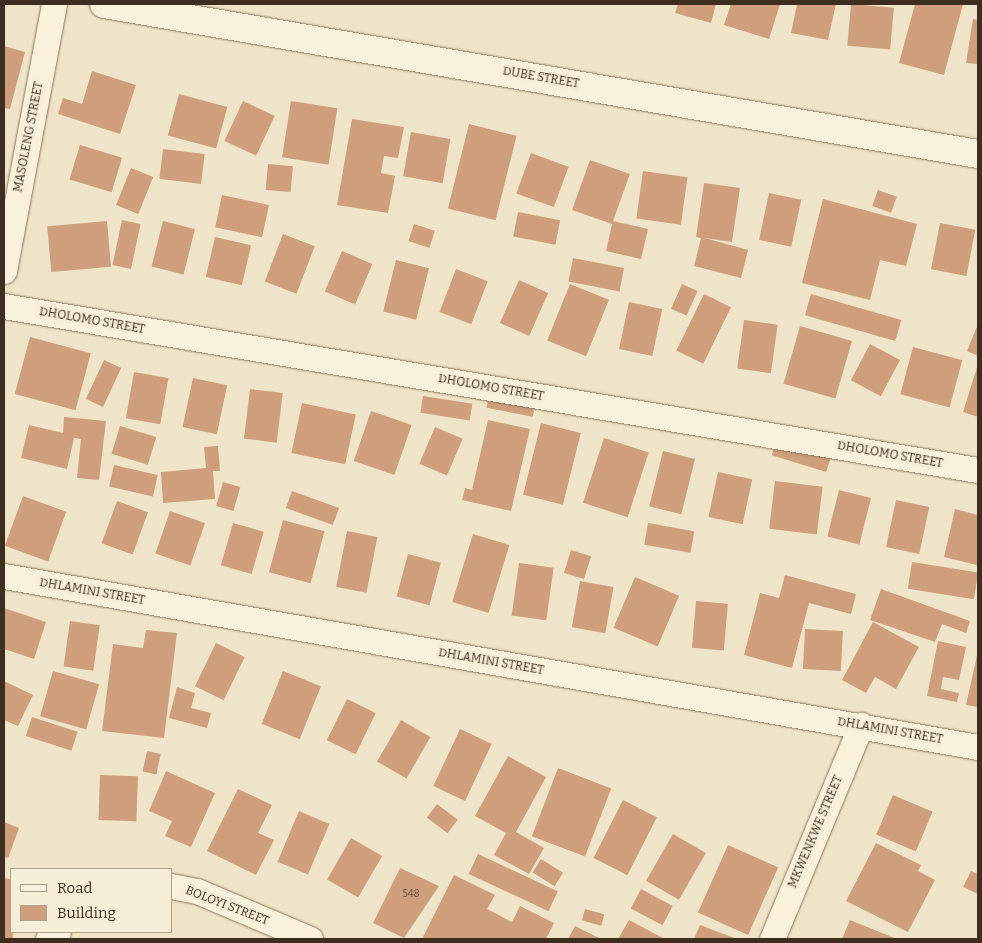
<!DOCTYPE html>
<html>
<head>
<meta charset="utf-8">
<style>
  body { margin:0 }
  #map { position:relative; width:982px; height:943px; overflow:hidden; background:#f0e4c8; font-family:Bitter,serif }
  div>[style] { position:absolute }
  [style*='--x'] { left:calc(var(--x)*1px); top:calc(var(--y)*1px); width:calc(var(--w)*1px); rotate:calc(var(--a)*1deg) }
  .building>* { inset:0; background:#cf9f7d; transform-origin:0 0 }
  .roads { filter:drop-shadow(0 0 1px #8d765c) drop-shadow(0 0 1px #8d765c) }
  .street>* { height:25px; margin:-12.5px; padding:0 12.5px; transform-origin:12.5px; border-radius:12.5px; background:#faf1dc }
  .secondary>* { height:28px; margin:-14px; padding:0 14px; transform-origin:14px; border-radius:14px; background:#faf1dc }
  span { translate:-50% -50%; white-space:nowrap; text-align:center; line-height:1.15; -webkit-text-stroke:4px #f7eed8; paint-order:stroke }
  .number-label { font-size:10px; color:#624a37 }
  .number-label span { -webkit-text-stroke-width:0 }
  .street-label { font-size:12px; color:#3d2e20 }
  .frame { position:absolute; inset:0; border:5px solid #3d2e20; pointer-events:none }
  .legend { position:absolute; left:10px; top:868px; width:162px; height:65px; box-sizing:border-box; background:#f7eed8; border:1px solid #ada18e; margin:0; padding:6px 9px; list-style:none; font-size:15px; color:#3d2e20 }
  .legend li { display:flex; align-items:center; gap:10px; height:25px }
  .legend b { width:25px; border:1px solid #ada18e }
</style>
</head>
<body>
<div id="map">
  <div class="building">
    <i style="clip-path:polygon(678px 4px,716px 4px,711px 23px,675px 13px)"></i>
    <i style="clip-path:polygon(731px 4px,780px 4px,769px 39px,724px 25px)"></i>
    <i style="clip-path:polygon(797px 4px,836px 4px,828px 40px,791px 33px)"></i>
    <i style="left:851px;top:4px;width:43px;height:42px;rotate:5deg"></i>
    <i style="clip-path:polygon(915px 4px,963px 4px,944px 75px,899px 63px)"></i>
    <i style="clip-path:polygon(973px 19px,978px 20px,978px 64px,966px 63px)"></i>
    <i style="clip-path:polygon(4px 46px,25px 52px,10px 109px,4px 108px)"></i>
    <i style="clip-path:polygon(92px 71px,136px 85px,120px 134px,58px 114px,63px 98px,82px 104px)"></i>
    <i style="left:179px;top:94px;width:50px;height:43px;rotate:15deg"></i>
    <i style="left:243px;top:101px;width:35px;height:44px;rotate:25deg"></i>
    <i style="left:291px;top:101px;width:47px;height:57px;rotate:9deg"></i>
    <i style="clip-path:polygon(352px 119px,404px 127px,398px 158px,384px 156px,381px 173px,395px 176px,388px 213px,337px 205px)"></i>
    <i style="left:469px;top:124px;width:49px;height:87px;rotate:14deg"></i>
    <i style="left:411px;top:132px;width:40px;height:45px;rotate:10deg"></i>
    <i style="left:80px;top:145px;width:44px;height:36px;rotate:17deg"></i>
    <i style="left:163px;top:149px;width:42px;height:30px;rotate:7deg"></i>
    <i style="left:531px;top:153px;width:40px;height:43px;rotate:20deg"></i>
    <i style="clip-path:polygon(590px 160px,630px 174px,613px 221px,648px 229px,641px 259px,606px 251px,612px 224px,572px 210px)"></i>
    <i style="left:268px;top:164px;width:25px;height:26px;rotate:5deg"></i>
    <i style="left:131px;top:168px;width:24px;height:40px;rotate:22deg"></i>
    <i style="left:643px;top:171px;width:45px;height:48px;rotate:8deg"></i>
    <i style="clip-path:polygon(704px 183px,740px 188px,732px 242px,705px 238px,748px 250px,741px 278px,694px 266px,701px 238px,696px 237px)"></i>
    <i style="left:878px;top:190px;width:20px;height:17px;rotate:20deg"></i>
    <i style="left:769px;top:193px;width:33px;height:48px;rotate:12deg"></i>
    <i style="left:222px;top:195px;width:48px;height:33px;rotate:12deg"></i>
    <i style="clip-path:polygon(823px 199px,917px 224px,906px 266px,880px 260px,870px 300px,802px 283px)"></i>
    <i style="left:518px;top:212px;width:43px;height:25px;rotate:11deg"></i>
    <i style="left:122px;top:220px;width:19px;height:46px;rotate:12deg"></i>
    <i style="left:107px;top:221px;width:46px;height:60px;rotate:85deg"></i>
    <i style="left:163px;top:221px;width:33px;height:47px;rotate:14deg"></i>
    <i style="left:940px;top:223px;width:36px;height:47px;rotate:11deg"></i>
    <i style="left:414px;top:224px;width:22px;height:18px;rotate:18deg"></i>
    <i style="left:283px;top:234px;width:34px;height:51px;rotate:21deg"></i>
    <i style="left:215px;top:237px;width:37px;height:41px;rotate:13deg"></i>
    <i style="left:342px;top:251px;width:33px;height:44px;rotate:23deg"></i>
    <i style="left:573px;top:258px;width:52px;height:24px;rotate:11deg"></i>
    <i style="left:396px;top:260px;width:34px;height:53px;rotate:14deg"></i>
    <i style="left:456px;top:269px;width:34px;height:46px;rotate:21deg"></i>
    <i style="left:519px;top:280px;width:32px;height:47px;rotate:24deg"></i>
    <i style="left:570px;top:284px;width:42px;height:61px;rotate:22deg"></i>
    <i style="left:682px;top:284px;width:17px;height:27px;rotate:24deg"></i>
    <i style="left:704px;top:294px;width:30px;height:63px;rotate:26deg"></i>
    <i style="left:811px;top:294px;width:94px;height:22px;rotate:16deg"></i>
    <i style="left:629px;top:302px;width:34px;height:48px;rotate:12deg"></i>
    <i style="left:744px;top:320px;width:34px;height:49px;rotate:8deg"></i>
    <i style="clip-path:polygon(978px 324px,978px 356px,967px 351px)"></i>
    <i style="left:800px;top:326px;width:54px;height:60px;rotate:16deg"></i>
    <i style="left:30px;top:337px;width:63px;height:59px;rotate:15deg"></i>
    <i style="left:870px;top:344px;width:34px;height:41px;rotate:28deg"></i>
    <i style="left:913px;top:347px;width:51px;height:49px;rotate:15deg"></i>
    <i style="left:104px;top:360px;width:19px;height:43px;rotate:25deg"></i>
    <i style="clip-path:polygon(978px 364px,978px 417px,963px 412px)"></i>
    <i style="left:134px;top:372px;width:35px;height:47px;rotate:10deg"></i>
    <i style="left:193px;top:378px;width:35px;height:50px;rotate:12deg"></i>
    <i style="left:250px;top:389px;width:33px;height:50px;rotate:7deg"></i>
    <i style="left:489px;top:395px;width:47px;height:13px;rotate:11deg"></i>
    <i style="left:423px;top:396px;width:50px;height:17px;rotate:9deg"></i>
    <i style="left:302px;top:403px;width:55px;height:51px;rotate:12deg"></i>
    <i style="left:371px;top:411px;width:43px;height:53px;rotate:19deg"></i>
    <i style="clip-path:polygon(64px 417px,106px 421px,99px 480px,77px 478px,81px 439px,74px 438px,67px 469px,21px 458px,29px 425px,63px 433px)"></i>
    <i style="clip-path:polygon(488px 420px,530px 429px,511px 511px,462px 500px,465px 488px,472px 490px)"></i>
    <i style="left:541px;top:423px;width:41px;height:74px;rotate:14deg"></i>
    <i style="left:120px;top:426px;width:38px;height:29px;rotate:17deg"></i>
    <i style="left:435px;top:427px;width:30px;height:40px;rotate:23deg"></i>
    <i style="left:604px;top:438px;width:47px;height:68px;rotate:18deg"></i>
    <i style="left:777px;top:438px;width:57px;height:18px;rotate:17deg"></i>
    <i style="clip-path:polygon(218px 446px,220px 471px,213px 471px,215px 499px,163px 503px,161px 472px,206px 468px,204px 447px)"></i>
    <i style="left:663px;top:451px;width:33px;height:57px;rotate:14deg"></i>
    <i style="left:114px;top:465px;width:45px;height:22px;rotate:13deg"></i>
    <i style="left:718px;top:472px;width:35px;height:46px;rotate:12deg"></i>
    <i style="left:775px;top:481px;width:48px;height:48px;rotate:7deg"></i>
    <i style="left:223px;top:482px;width:18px;height:25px;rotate:16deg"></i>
    <i style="left:839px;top:490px;width:33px;height:48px;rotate:14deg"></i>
    <i style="left:292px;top:491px;width:50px;height:18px;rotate:20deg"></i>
    <i style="left:23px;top:496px;width:46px;height:53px;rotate:20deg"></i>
    <i style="left:896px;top:500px;width:34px;height:48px;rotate:12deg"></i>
    <i style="left:117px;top:501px;width:33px;height:45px;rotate:20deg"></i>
    <i style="clip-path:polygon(955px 509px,978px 515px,977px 565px,944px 557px)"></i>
    <i style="left:170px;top:511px;width:37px;height:45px;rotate:19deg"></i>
    <i style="left:283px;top:520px;width:43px;height:54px;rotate:15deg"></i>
    <i style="left:233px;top:523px;width:32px;height:44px;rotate:16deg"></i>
    <i style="left:648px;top:523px;width:47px;height:22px;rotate:10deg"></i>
    <i style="left:347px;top:531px;width:31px;height:57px;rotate:11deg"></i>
    <i style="left:473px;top:534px;width:38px;height:71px;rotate:17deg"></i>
    <i style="left:571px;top:550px;width:21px;height:24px;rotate:17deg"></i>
    <i style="left:408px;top:554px;width:34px;height:44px;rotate:15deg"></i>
    <i style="left:912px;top:562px;width:67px;height:27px;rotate:9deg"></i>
    <i style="left:519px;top:563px;width:35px;height:53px;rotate:8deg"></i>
    <i style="clip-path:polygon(785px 575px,856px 594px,851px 614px,809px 603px,792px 668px,744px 655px,760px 593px,779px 598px)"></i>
    <i style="left:635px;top:577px;width:48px;height:55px;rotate:23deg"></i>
    <i style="left:580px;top:581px;width:34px;height:47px;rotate:10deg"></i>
    <i style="clip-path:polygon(881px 589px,970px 621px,966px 633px,942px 624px,935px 642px,870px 620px)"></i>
    <i style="left:696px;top:601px;width:32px;height:47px;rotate:5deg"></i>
    <i style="clip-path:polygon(4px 608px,46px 622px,34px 659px,4px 649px)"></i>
    <i style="left:70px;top:621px;width:30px;height:46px;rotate:8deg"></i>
    <i style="clip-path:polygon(873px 622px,919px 647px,896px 689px,875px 677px,866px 693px,842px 680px)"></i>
    <i style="left:805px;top:629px;width:38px;height:40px;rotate:3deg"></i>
    <i style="clip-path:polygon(146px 630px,177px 633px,164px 738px,102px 731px,113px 644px,143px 648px)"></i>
    <i style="clip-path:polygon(938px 641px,966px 647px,959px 680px,943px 677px,941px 689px,959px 693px,957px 702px,927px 696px)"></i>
    <i style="left:216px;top:643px;width:32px;height:48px;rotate:26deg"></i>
    <i style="clip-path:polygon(978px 651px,978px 707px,966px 705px)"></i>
    <i style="left:53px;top:671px;width:48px;height:47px;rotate:16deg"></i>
    <i style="left:283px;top:671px;width:41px;height:57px;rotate:22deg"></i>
    <i style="clip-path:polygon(4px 681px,33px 695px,18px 726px,4px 720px)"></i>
    <i style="clip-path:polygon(177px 687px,195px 693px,191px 708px,211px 713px,207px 728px,169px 718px)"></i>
    <i style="left:347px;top:699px;width:32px;height:46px;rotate:26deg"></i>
    <i style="left:32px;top:717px;width:48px;height:20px;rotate:18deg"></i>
    <i style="left:401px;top:720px;width:34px;height:48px;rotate:30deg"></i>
    <i style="left:460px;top:729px;width:35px;height:63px;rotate:25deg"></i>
    <i style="left:147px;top:751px;width:14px;height:21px;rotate:12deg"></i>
    <i style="clip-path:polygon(508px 756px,546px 777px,516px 832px,544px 848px,529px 874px,494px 855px,506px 833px,475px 816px)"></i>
    <i style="left:558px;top:768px;width:57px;height:73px;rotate:21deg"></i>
    <i style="clip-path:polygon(166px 771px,215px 793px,191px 847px,165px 836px,172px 821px,149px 811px)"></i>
    <i style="left:100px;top:775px;width:38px;height:45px;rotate:2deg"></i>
    <i style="clip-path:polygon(238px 789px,272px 805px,258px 833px,274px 840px,256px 875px,207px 851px)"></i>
    <i style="left:893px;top:795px;width:43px;height:43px;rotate:23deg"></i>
    <i style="left:623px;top:800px;width:38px;height:65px;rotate:27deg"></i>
    <i style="left:437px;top:804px;width:26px;height:17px;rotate:37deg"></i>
    <i style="left:299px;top:811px;width:33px;height:55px;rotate:23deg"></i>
    <i style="clip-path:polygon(4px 822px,19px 828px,8px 858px,4px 857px)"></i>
    <i style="left:673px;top:834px;width:38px;height:54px;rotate:30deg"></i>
    <i style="left:351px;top:838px;width:36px;height:48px;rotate:30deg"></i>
    <i style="clip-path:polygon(876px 843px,921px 865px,918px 871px,935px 880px,908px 932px,846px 901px)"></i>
    <i style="left:728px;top:845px;width:55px;height:74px;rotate:24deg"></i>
    <i style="left:478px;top:854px;width:88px;height:22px;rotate:25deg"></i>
    <i style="left:541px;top:859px;width:26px;height:16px;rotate:32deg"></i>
    <i style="clip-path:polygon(400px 868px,439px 886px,404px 938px,373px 923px)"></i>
    <i style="clip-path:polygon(971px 871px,978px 874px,978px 894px,963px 887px)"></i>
    <i style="clip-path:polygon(454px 875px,495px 895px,487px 909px,512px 922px,520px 906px,554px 923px,546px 939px,422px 939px)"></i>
    <i style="clip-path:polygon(4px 878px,11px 879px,13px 939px,4px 939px)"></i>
    <i style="left:641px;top:889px;width:36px;height:22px;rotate:28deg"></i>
    <i style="left:585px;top:909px;width:20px;height:12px;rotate:15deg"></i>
    <i style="clip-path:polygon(629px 920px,665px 939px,618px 939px)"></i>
    <i style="clip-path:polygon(850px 920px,897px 939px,842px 939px)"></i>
    <i style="clip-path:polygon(700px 925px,737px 939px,694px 939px)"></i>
    <i style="clip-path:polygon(575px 926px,601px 939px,568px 939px)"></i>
  </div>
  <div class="roads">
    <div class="street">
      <i style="--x:4;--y:271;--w:272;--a:-79.4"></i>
      <i style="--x:4;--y:306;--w:988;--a:9.56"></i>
      <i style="--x:4;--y:576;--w:989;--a:9.96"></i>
      <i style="--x:171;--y:886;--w:26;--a:11"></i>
      <i style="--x:197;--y:891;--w:123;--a:23"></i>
      <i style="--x:48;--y:939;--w:12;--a:-35"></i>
      <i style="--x:772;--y:939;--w:232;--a:-67.4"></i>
    </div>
    <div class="secondary">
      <i style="--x:104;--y:4;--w:887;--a:9.74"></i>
    </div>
  </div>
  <div class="number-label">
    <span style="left:411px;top:895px">548</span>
  </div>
  <div class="street-label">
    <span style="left:541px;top:78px;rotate:10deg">DUBE STREET</span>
    <span style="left:29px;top:137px;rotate:-79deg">MASOLENG STREET</span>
    <span style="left:92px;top:321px;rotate:10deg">DHOLOMO STREET</span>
    <span style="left:491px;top:388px;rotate:10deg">DHOLOMO STREET</span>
    <span style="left:890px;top:455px;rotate:10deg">DHOLOMO STREET</span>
    <span style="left:92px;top:592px;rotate:10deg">DHLAMINI STREET</span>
    <span style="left:491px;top:662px;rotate:10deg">DHLAMINI STREET</span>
    <span style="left:890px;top:731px;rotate:10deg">DHLAMINI STREET</span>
    <span style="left:816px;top:832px;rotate:-67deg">MKWENKWE STREET</span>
    <span style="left:227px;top:906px;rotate:21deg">BOLOYI STREET</span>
  </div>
  <div class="frame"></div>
  <ul class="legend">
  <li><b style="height:6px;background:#faf1dc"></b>Road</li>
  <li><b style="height:14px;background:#cf9f7d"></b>Building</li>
  </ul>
</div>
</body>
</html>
